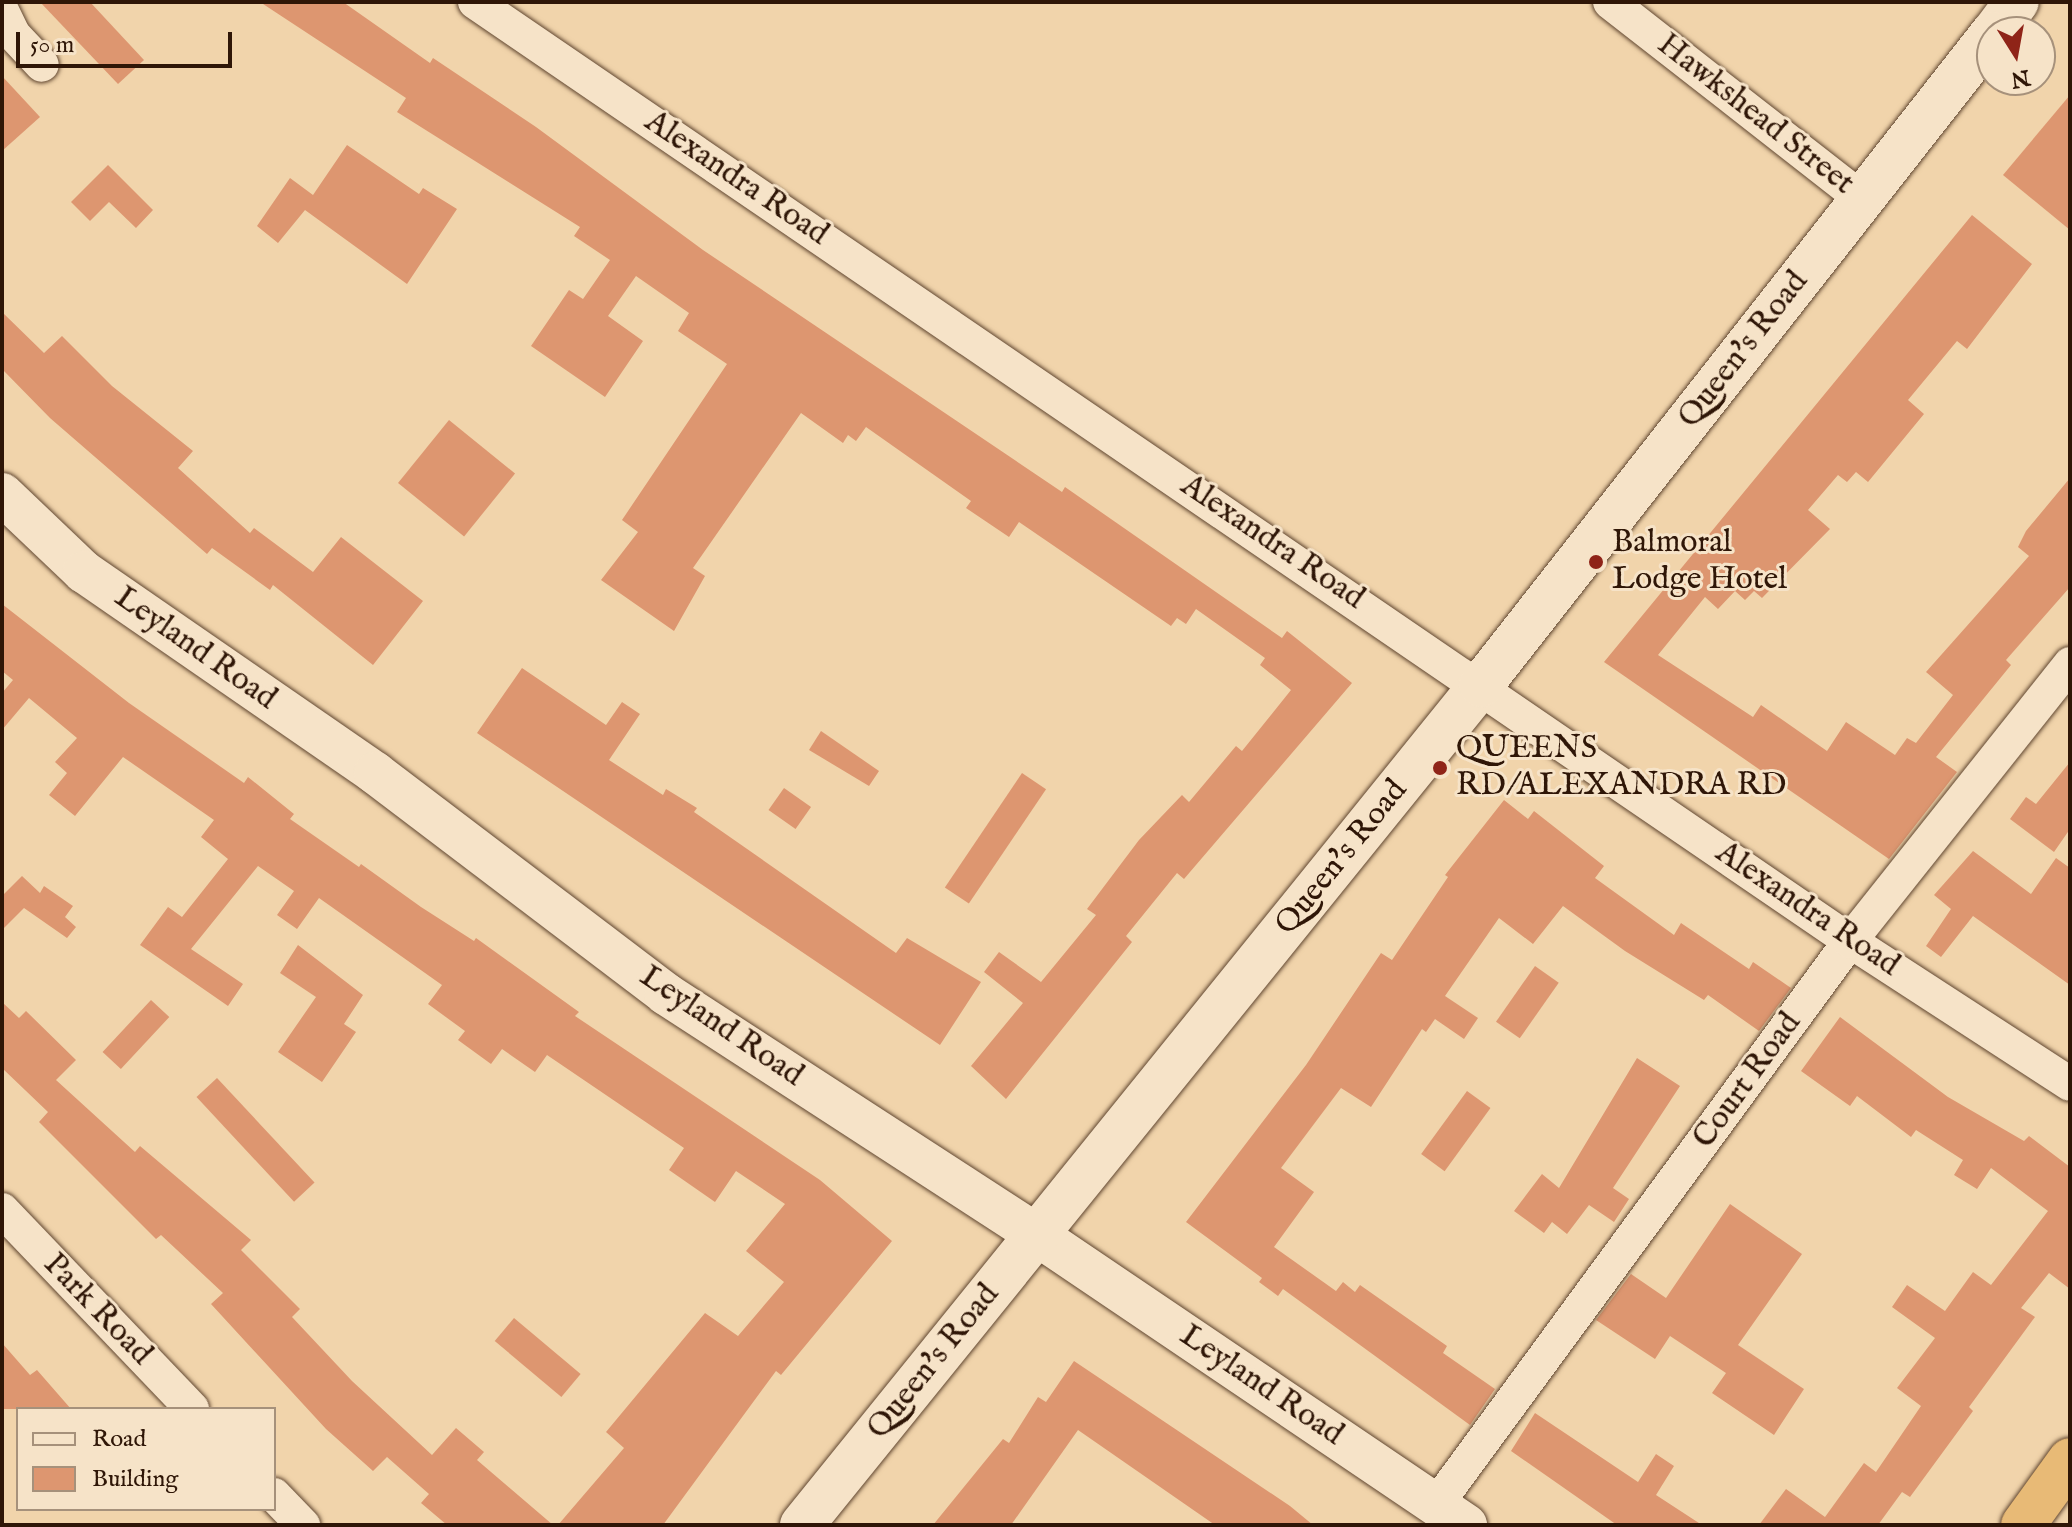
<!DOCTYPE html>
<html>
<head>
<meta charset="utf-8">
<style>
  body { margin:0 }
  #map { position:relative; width:2072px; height:1527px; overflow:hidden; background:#f1d4ab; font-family:"IM FELL English",serif }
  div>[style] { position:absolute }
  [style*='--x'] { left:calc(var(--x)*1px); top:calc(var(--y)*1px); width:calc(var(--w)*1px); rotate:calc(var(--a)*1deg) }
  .building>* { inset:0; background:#dd9670; transform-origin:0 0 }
  .roads { filter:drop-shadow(0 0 2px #604630) drop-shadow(0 0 2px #604630) }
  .minor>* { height:34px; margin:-17px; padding:0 17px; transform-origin:17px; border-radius:17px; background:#f6e3c8 }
  .tertiary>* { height:42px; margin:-21px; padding:0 21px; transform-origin:21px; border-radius:21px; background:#f6e3c8 }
  .secondary>* { height:44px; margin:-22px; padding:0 22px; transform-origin:22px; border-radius:22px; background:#f6e3c8 }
  .trunk>* { height:44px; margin:-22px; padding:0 22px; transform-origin:22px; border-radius:22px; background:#e8ba76 }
  .dots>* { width:22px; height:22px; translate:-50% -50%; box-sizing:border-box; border:4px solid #f6e3c8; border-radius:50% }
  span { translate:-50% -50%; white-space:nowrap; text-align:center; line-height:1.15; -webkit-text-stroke:6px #f6e3c8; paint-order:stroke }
  .street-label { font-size:32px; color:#2f1607 }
  .poi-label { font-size:32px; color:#2f1607 }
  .left { translate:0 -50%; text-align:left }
  .frame { position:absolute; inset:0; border:4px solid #2f1607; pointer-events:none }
  .legend { position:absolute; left:16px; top:1407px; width:260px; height:104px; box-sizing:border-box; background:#f6e3c8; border:2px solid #a6917b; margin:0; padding:10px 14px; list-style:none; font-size:24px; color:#2f1607 }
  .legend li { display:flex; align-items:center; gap:16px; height:40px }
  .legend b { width:40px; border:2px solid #a6917b }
  .north { position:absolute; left:1976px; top:16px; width:80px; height:80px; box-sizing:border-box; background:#f6e3c8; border:2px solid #a6917b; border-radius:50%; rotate:169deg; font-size:22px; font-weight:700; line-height:32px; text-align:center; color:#2f1607 }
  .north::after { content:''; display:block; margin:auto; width:28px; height:36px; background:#8f2418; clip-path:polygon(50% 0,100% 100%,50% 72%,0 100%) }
  .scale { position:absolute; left:16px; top:32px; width:216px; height:36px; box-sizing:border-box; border:4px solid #2f1607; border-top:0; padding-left:10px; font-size:24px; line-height:28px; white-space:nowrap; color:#2f1607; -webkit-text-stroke:6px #f6e3c8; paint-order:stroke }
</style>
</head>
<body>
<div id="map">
  <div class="building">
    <i style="clip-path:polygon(40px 2px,90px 2px,144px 60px,118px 84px)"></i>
    <i style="clip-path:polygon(260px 2px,343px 2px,430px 63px,433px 58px,536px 127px,703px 250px,1062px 492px,1065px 487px,1282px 638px,1287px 631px,1352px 683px,1184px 879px,1177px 873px,1126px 936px,1132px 942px,1006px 1099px,971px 1066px,1023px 1003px,984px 972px,999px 952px,1041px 982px,1096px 915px,1087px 909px,1139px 840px,1182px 795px,1189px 802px,1236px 746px,1242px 751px,1291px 690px,1260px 665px,1265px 658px,1196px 609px,1186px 624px,1177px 618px,1171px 626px,1019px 522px,1009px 537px,966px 508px,971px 501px,866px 427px,856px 441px,848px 435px,843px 443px,801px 413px,693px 568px,705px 576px,674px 631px,601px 580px,638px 532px,622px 520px,727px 364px,678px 331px,689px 313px,636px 276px,608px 316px,643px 341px,605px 397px,531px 346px,569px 290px,583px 299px,610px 260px,574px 236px,580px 227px,397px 112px,406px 98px)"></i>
    <i style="clip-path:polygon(2px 76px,40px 117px,2px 151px)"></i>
    <i style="clip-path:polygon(2070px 95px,2070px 230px,2003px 175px)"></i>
    <i style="clip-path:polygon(347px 145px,419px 194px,423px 188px,457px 209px,407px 284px,305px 210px,278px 243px,257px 226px,290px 178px,313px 195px)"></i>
    <i style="clip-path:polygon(108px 165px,153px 210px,136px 228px,109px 202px,90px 221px,71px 202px)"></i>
    <i style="clip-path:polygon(1972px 215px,2032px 264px,1967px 349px,1957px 341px,1908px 400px,1924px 414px,1868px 482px,1856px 472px,1847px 482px,1838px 475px,1808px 510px,1830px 529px,1762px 598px,1754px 591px,1745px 600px,1735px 591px,1718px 609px,1705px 597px,1658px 655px,1753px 717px,1761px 705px,1827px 751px,1846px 722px,1895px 755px,1907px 738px,1916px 743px,1953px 695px,1926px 672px,2029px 556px,2018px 547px,2026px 531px,2070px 478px,2070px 587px,2006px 660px,2011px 665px,1936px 757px,1957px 772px,1889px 859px,1604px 662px)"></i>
    <i style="clip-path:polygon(2px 312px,44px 353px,62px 336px,112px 386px,193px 451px,178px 468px,250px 533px,254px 528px,313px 572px,341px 537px,423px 601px,373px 665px,273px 585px,270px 590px,212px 548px,207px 554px,50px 418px,2px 369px)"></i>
    <i style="left:449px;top:420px;width:85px;height:81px;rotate:39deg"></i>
    <i style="clip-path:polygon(2px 604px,129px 703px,244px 783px,248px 777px,294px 814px,290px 819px,359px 867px,361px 864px,421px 907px,474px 941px,476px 938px,579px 1012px,575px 1016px,820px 1180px,892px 1241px,781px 1375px,776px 1371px,663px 1525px,558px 1525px,624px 1448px,606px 1432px,705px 1313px,738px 1336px,784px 1282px,746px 1251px,785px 1204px,736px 1171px,715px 1202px,669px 1170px,684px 1148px,547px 1055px,535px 1072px,502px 1049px,491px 1064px,458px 1040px,465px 1031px,428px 1004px,442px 985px,319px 898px,297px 929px,277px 915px,294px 891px,258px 866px,191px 949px,243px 984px,228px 1006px,140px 945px,168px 907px,182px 917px,228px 859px,201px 837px,214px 820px,123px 757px,75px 816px,49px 795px,67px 773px,55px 762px,77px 738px,29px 698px,2px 730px,2px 693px,13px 680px,2px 671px)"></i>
    <i style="clip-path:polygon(522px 668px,606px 725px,622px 702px,640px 714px,609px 760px,663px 795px,666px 789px,697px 808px,694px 812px,896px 953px,907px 938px,981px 982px,940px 1045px,477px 733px)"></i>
    <i style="clip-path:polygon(821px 731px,879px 771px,869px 786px,809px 750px)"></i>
    <i style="clip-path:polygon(2070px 762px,2070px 829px,2054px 852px,2010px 819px,2026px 797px,2036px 804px)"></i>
    <i style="left:1022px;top:773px;width:29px;height:138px;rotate:34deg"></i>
    <i style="left:784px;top:788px;width:33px;height:27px;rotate:35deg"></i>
    <i style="clip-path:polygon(1504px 800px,1528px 819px,1534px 811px,1604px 866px,1595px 878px,1674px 935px,1681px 923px,1749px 969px,1753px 962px,1791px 988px,1759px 1031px,1708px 995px,1704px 1000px,1625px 951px,1563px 906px,1533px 944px,1499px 918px,1445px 996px,1478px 1018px,1464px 1039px,1435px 1019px,1426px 1032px,1422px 1029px,1371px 1107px,1341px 1088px,1281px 1168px,1314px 1192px,1274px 1247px,1336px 1291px,1343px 1282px,1355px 1292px,1360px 1285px,1447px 1346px,1443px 1353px,1495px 1389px,1470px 1425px,1283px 1289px,1278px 1296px,1259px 1282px,1262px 1278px,1186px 1222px,1306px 1065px,1381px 953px,1392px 960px,1448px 877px,1445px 875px)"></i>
    <i style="clip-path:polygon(1973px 851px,2031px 894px,2056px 858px,2070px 868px,2070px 985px,1973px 916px,1941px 957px,1926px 946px,1951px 909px,1934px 895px)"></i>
    <i style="clip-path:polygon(22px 876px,40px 893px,44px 886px,73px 906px,65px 917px,76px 927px,67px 938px,24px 908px,2px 930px,2px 896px)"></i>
    <i style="clip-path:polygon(298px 945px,363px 995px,344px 1024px,356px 1032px,322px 1082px,278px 1052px,316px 997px,280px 973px)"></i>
    <i style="left:1535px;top:966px;width:29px;height:68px;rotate:35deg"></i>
    <i style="left:151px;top:1000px;width:25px;height:71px;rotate:43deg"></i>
    <i style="clip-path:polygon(2px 1002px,19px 1018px,26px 1011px,76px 1060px,56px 1080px,135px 1152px,140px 1146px,251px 1240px,241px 1250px,300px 1309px,292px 1317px,352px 1381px,432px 1455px,456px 1428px,484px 1452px,477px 1460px,553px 1525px,447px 1525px,421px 1503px,429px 1494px,387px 1457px,373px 1471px,326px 1429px,211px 1304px,223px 1293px,161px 1235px,156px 1239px,39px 1122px,48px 1112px,2px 1068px)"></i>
    <i style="clip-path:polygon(1840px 1017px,1948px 1097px,2024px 1141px,2029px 1136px,2070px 1167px,2070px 1289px,2049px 1273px,2021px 1308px,2035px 1317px,1969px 1407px,1973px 1411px,1910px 1497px,1902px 1492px,1878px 1525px,1759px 1525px,1786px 1489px,1825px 1517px,1864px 1463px,1876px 1472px,1921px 1406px,1897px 1388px,1935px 1338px,1892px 1307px,1907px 1285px,1945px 1311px,1973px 1272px,1991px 1285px,2048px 1211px,1991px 1168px,1977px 1189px,1954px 1175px,1963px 1160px,1916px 1130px,1911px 1137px,1857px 1096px,1850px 1106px,1801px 1071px)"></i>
    <i style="clip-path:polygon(1637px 1058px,1680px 1086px,1613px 1188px,1629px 1199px,1614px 1222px,1589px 1205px,1567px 1234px,1552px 1222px,1544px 1233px,1514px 1211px,1542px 1174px,1559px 1188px)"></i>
    <i style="left:217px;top:1078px;width:143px;height:28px;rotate:47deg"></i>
    <i style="left:1467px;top:1091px;width:29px;height:78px;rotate:36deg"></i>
    <i style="clip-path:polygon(1730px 1204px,1802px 1254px,1738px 1345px,1804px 1389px,1774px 1435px,1712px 1393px,1726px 1373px,1670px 1336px,1655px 1359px,1596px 1320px,1631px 1274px,1666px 1298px)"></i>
    <i style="left:514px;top:1318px;width:87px;height:30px;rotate:40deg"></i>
    <i style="clip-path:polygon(2px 1343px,30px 1375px,37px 1370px,71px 1409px,2px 1409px)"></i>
    <i style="clip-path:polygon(1074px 1361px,1290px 1506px,1313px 1525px,1215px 1525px,1078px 1430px,1011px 1525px,933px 1525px,1003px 1439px,1009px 1443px,1038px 1397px,1046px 1402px)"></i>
    <i style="clip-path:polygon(1535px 1413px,1638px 1482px,1656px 1454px,1674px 1466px,1656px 1495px,1702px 1525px,1617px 1525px,1511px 1451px)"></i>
  </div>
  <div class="roads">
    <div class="minor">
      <i style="--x:475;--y:2;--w:1665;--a:34.33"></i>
      <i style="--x:1850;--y:941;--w:262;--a:33"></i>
      <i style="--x:1610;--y:2;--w:320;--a:38"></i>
      <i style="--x:2;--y:11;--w:25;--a:64"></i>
      <i style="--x:13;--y:34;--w:42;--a:46.9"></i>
      <i style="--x:2;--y:1210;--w:275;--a:46.3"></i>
      <i style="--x:274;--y:1495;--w:42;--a:46"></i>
      <i style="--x:1436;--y:1505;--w:700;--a:-53.72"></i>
      <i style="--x:1850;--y:941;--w:354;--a:-51.5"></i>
    </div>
    <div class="tertiary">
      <i style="--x:2;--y:494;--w:113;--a:43.6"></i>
      <i style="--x:84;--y:572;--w:354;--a:34.6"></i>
      <i style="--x:375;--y:773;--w:365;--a:37.2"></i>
      <i style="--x:666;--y:994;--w:442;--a:33"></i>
      <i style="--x:1037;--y:1235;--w:518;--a:34.06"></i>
    </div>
    <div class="secondary">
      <i style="--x:1994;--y:32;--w:38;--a:-53"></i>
      <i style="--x:802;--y:1525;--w:1080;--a:-51.05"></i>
      <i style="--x:1481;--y:685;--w:828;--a:-51.87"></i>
    </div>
    <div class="trunk">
      <i style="--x:2023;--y:1525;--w:80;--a:-54.1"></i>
    </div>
  </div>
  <div class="dots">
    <i style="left:1596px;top:562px;background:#8f2418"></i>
    <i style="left:1440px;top:768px;background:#8f2418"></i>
  </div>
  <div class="street-label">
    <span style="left:1755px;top:115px;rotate:38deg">Hawkshead Street</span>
    <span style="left:736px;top:179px;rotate:34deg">Alexandra Road</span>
    <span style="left:1744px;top:350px;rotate:-52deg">Queen's Road</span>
    <span style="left:1272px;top:543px;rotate:34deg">Alexandra Road</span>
    <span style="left:195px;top:649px;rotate:35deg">Leyland Road</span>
    <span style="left:1342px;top:858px;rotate:-51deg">Queen's Road</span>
    <span style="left:1807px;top:910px;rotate:34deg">Alexandra Road</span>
    <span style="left:721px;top:1027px;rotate:34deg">Leyland Road</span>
    <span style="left:1748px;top:1081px;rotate:-54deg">Court Road</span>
    <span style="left:97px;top:1310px;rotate:46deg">Park Road</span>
    <span style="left:934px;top:1362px;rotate:-51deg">Queen's Road</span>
    <span style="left:1261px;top:1386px;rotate:34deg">Leyland Road</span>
  </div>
  <div class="poi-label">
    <span class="left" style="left:1612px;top:562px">Balmoral<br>Lodge Hotel</span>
    <span class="left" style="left:1456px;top:768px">QUEENS<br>RD/ALEXANDRA RD</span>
  </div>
  <div class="frame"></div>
  <ul class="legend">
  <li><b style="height:10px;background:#f6e3c8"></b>Road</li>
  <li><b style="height:22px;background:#dd9670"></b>Building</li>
  </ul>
  <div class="north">N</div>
  <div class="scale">50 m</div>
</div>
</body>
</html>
